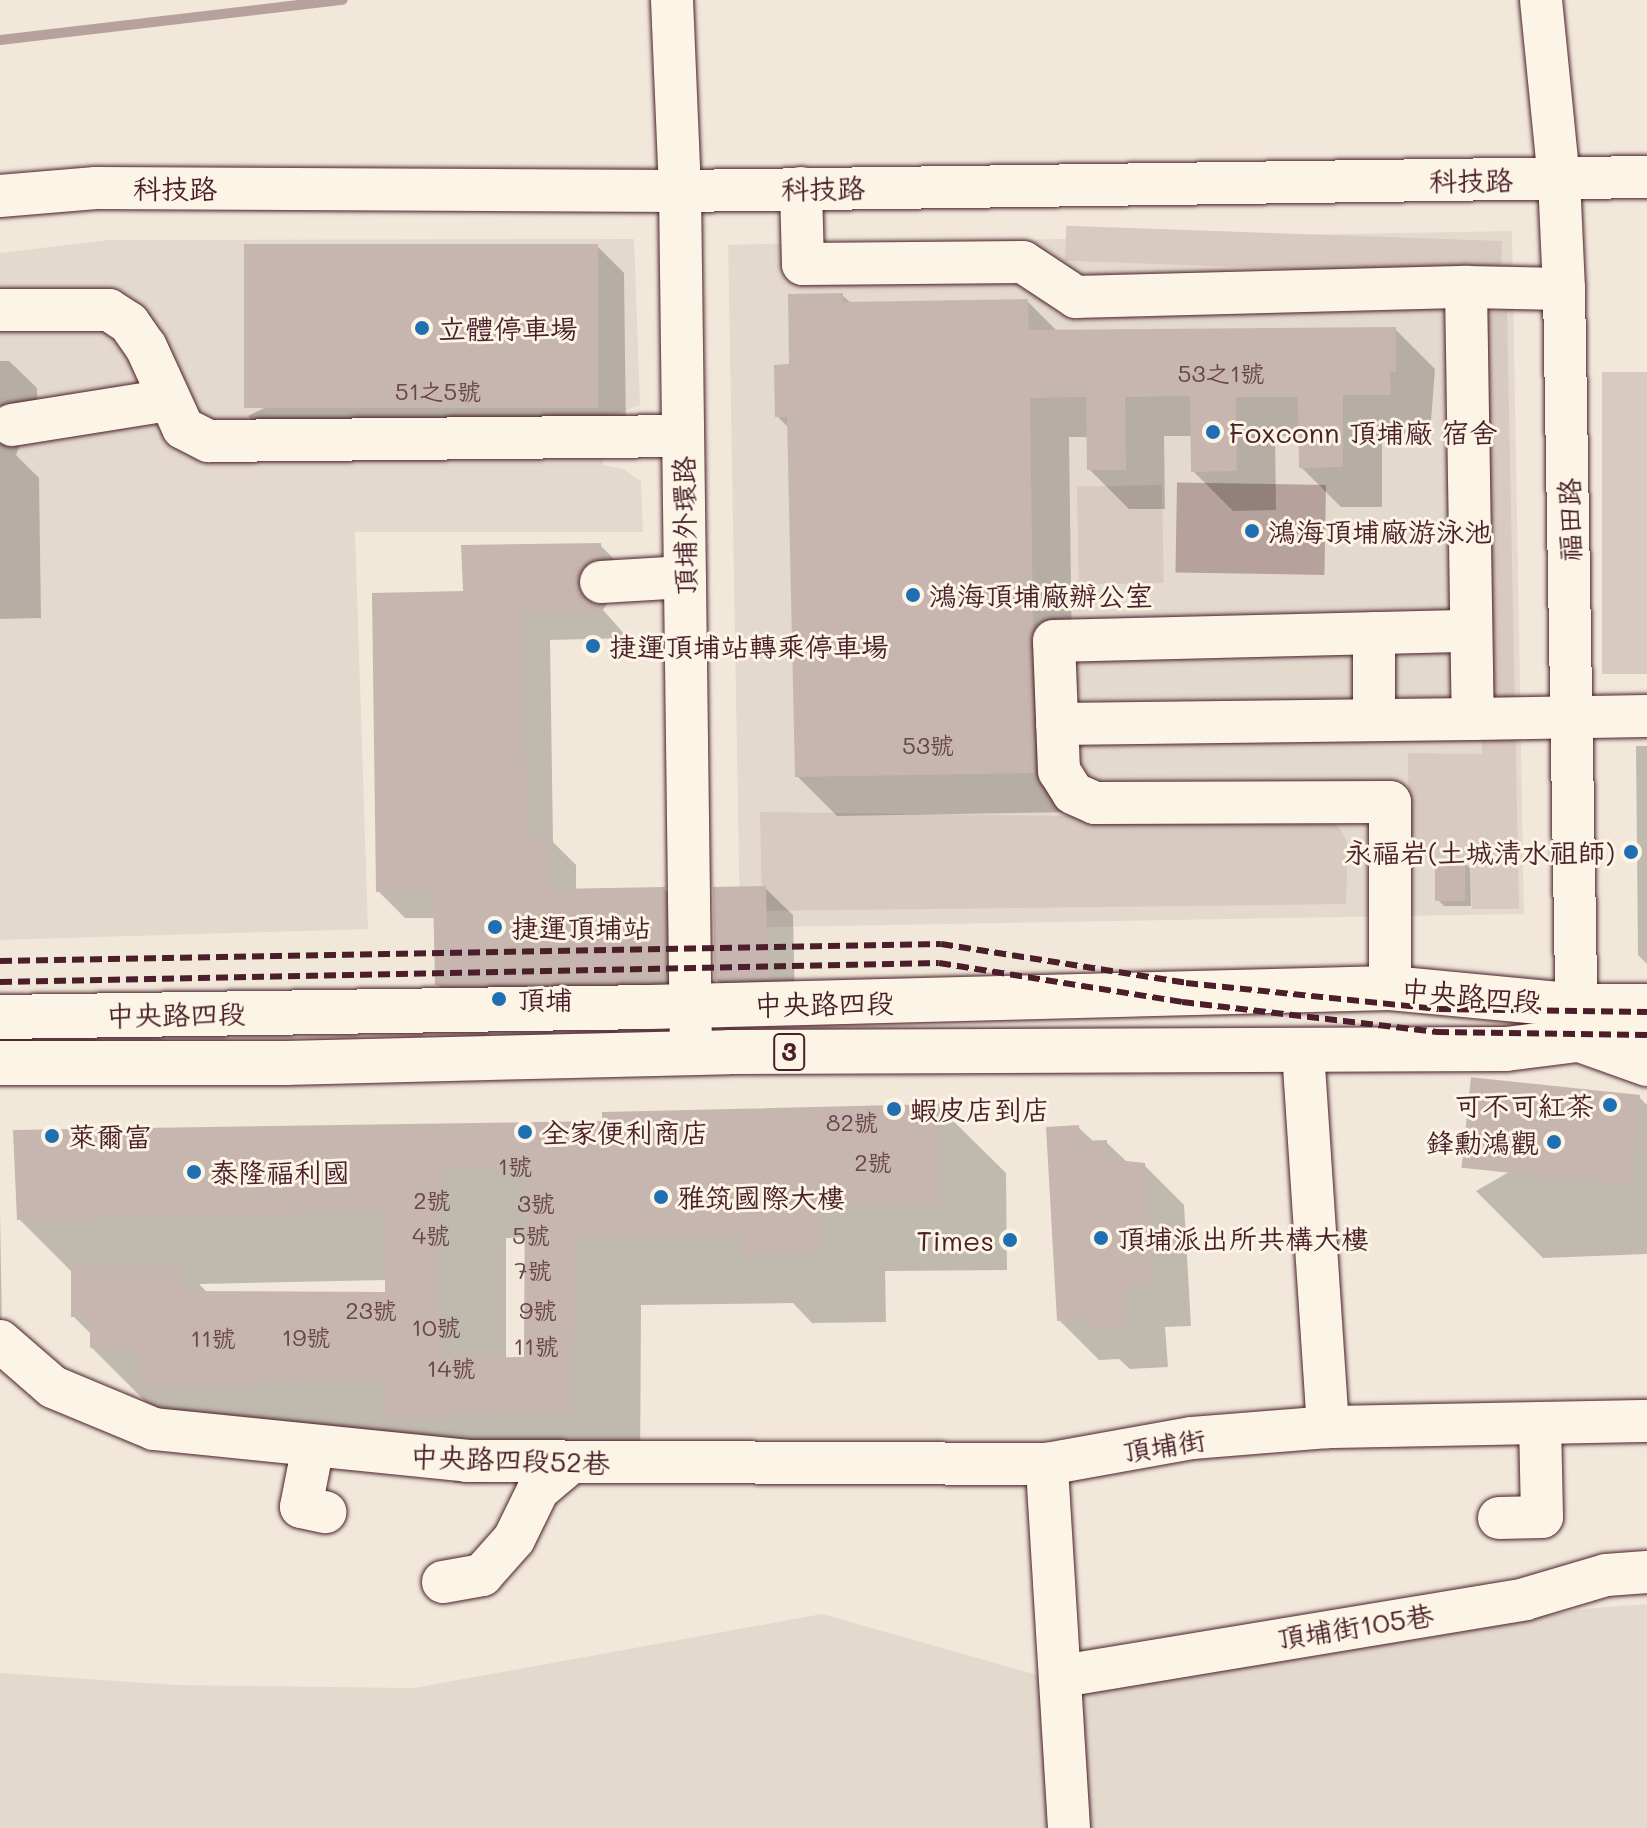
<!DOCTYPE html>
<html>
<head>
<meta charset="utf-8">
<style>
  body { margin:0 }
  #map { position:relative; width:1647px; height:1828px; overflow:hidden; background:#f1e8da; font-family:Mali,"LXGW WenKai TC",sans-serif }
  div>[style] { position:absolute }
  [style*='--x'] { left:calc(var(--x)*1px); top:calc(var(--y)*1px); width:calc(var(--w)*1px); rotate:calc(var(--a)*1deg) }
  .built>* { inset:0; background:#e4d9cd; transform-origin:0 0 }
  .green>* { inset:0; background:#d8cac0; transform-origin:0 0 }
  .water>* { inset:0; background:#b6a19c; transform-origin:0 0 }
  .shadow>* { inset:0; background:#0003 }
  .stream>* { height:10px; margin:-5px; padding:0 5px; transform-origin:5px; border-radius:5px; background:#b6a19c }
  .building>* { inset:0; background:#c7b6af; transform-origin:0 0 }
  .roads { filter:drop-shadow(0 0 2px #4a1f2b) drop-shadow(0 0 2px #4a1f2b) }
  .minor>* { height:42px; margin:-21px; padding:0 21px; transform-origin:21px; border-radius:21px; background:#fcf5e5 }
  .major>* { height:44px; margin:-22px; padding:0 22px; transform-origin:22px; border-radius:22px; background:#fcf5e5 }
  .rail>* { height:6px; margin-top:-3px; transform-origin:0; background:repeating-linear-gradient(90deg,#4a1f2b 0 12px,transparent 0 18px) }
  .dots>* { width:22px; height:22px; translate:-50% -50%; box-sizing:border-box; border:4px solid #fcf5e5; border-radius:50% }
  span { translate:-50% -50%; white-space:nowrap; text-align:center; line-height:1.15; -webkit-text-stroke:6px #fcf5e5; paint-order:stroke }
  .number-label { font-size:24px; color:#69454c }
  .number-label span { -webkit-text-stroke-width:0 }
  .shield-label span { padding:2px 6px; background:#fcf5e5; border:2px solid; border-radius:6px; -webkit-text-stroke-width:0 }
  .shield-label { font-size:26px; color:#4a1f2b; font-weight:700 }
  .street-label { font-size:28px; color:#4a1f2b }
  .poi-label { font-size:28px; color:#4a1f2b }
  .left { translate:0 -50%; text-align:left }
  .right { translate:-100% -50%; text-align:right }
</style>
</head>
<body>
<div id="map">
  <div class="built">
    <i style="left:1512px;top:231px;width:683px;height:784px;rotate:89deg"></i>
    <i style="clip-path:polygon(634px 239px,640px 405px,600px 420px,603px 465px,623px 469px,641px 481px,643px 532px,355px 532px,368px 929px,0 940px,0 253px,109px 240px)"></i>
    <i style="clip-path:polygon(1647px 1604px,1647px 1828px,0 1828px,0 1673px,176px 1685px,414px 1688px,822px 1614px,1087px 1689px,1593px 1608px)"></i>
  </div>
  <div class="green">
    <i style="left:1502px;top:241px;width:35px;height:436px;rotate:92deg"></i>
    <i style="clip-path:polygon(1507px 312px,1519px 909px,1472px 909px,1470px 858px,1422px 858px,1409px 850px,1408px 753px,1482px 754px,1472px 313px)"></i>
    <i style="left:1647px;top:372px;width:302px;height:45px;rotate:90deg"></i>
    <i style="left:1162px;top:485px;width:98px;height:85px;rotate:89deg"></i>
    <i style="clip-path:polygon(760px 812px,1324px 819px,1339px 827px,1348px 844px,1346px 904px,762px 911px)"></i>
  </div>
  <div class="water">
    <i style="left:1326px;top:485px;width:90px;height:149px;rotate:91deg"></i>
  </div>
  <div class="shadow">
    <i style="clip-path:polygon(597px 246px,624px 273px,626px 435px,276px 443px,248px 416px)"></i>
    <i style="clip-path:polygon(842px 295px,852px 304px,1027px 301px,1058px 332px,1395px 329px,1435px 369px,1430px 434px,1382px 434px,1382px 507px,1341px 507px,1301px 467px,1301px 436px,1275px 436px,1276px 510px,1233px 511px,1193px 471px,1192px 436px,1164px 436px,1165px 509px,1129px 509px,1089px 469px,1088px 437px,1069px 437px,1074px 812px,837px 816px,797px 776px,789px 428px,777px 416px,791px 366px)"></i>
    <i style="clip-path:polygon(0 361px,9px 361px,37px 388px,38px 428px,24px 434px,16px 455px,39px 478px,41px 618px,0 619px)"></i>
    <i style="clip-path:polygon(600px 545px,627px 572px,603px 610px,628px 638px,550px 640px,553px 842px,576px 865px,576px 891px,664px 889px,691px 916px,692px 1008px,464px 1011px,437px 984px,436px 918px,405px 918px,378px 891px,465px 593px)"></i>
    <i style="clip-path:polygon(1636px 746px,1647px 746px,1647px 964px,1638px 955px)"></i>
    <i style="clip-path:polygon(1464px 862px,1470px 868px,1471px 906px,1444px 906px,1438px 900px)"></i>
    <i style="clip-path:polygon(765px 888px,793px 915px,795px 1006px,744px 1007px,716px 979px)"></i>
    <i style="clip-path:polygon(1639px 1097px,1647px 1105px,1647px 1254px,1543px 1258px,1476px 1191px)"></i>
    <i style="clip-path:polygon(evenodd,938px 1106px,1006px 1173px,1007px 1270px,885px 1271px,886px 1322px,812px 1323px,793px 1303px,641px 1305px,640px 1480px,455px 1483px,420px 1448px,159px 1415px,92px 1348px,92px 1335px,73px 1316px,73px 1273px,19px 1219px,604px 1122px,938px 1106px,526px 1237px,526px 1359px,506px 1359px,506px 1238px,526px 1237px,938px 1106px,387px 1280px,387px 1294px,208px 1293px,199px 1284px,387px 1280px)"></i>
    <i style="clip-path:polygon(1078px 1127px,1094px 1142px,1106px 1142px,1128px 1163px,1144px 1165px,1184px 1205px,1191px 1326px,1165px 1327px,1168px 1367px,1130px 1369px,1119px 1359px,1099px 1360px,1059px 1320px)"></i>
    <i style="clip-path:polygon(0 1212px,2px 1326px,0 1326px)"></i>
  </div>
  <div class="stream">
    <i style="--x:0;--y:40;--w:345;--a:-6.7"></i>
  </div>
  <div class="building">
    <i style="left:598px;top:244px;width:164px;height:354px;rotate:90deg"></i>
    <i style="clip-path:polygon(843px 293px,843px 302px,1028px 299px,1029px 330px,1396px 327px,1396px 372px,1390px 372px,1391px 395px,1343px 395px,1343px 467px,1299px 468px,1298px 397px,1236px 397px,1237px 471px,1191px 472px,1190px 396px,1125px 397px,1126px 470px,1087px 470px,1086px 397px,1030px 398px,1035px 773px,795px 777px,787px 417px,775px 417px,774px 365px,789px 364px,788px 294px)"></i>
    <i style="clip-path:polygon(601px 543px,601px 558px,587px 562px,577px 583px,581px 596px,602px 606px,602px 612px,524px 613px,527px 837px,550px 836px,551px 889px,665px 887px,666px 982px,435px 985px,433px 892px,376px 892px,372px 593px,463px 591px,461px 545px)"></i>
    <i style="left:1435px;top:860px;width:30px;height:41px"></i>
    <i style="left:766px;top:886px;width:93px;height:53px;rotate:89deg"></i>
    <i style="left:1640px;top:1095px;width:91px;height:170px;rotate:96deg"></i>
    <i style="clip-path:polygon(evenodd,939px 1104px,941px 1203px,819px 1204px,819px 1255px,743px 1256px,742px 1236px,575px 1239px,573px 1414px,385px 1417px,385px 1381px,142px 1387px,137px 1353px,90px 1348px,90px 1317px,71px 1317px,71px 1266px,183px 1266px,183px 1291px,385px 1292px,385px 1212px,17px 1220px,13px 1130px,602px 1121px,602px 1112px,939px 1104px,463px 1168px,525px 1170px,524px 1357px,439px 1358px,439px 1171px,463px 1168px)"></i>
    <i style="clip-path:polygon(1079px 1125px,1080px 1141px,1107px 1140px,1108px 1159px,1145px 1163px,1152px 1286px,1126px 1288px,1128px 1328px,1088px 1330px,1087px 1319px,1057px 1321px,1046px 1127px)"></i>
  </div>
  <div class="roads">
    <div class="minor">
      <i style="--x:672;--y:0;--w:191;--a:87.6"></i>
      <i style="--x:680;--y:191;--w:862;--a:89.27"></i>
      <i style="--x:1541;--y:0;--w:180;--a:84.3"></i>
      <i style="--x:1559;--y:179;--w:110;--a:87.4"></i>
      <i style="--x:1564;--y:289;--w:751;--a:89.01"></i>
      <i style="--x:1577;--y:1040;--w:74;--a:19.7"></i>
      <i style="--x:801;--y:188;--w:76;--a:88.5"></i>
      <i style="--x:803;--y:264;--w:220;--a:-0.5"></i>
      <i style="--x:1023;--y:262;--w:64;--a:33.4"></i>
      <i style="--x:1076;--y:297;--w:390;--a:-1.5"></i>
      <i style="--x:1466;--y:287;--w:432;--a:89.1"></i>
      <i style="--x:1473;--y:719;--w:416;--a:179.3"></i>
      <i style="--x:0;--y:196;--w:96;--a:-4.8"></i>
      <i style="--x:96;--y:188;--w:584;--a:0.29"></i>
      <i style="--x:680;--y:191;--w:967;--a:-0.83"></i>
      <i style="--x:1466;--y:287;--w:98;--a:1.2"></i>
      <i style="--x:0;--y:310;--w:109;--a:0"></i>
      <i style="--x:109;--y:310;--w:24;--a:33"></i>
      <i style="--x:129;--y:323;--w:29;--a:55"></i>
      <i style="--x:146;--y:347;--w:89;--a:65.4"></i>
      <i style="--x:183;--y:428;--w:29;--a:27"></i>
      <i style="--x:209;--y:441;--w:474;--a:-0.6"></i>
      <i style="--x:12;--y:425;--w:158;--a:-9.1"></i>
      <i style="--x:601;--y:582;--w:84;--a:-3.4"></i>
      <i style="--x:1374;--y:633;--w:87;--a:90"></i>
      <i style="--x:1473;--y:719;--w:174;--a:-1"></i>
      <i style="--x:1390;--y:988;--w:186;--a:-90"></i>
      <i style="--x:1390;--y:802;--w:295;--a:179.8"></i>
      <i style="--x:1095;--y:803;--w:24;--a:-156"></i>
      <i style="--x:1073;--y:793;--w:26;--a:-122"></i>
      <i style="--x:1059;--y:771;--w:130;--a:-92.2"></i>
      <i style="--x:1054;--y:641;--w:416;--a:-1.4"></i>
      <i style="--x:1303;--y:1051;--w:377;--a:86.2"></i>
      <i style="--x:0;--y:1341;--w:70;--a:41"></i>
      <i style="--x:53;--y:1387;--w:109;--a:22.6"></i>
      <i style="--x:154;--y:1429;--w:315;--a:5.8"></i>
      <i style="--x:467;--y:1461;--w:580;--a:0.3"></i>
      <i style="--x:313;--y:1446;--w:62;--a:101.1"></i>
      <i style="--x:301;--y:1507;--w:25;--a:12"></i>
      <i style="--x:1499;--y:1518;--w:43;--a:-1.3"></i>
      <i style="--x:1542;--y:1517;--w:94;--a:-91.2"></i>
      <i style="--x:443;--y:1582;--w:40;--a:-10"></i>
      <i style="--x:482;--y:1575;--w:48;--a:-48.4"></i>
      <i style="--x:514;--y:1539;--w:55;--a:-63.9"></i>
      <i style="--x:538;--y:1490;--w:42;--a:-40.2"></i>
      <i style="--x:1062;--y:1676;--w:469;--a:-9.4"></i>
      <i style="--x:1525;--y:1599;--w:84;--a:-16.5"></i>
      <i style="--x:1606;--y:1575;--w:41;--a:-4.2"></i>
      <i style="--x:1069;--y:1828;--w:365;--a:-93.5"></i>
      <i style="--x:1047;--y:1464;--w:147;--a:-10.2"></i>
      <i style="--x:1192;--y:1438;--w:136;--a:-4.6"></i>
      <i style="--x:1328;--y:1427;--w:319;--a:-1.1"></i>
    </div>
    <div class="major">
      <i style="--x:0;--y:1017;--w:649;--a:-0.88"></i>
      <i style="--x:649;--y:1007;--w:741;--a:-1.47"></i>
      <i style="--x:1390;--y:988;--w:190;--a:5.4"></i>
      <i style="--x:1579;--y:1006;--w:68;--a:0"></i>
      <i style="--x:0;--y:1063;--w:285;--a:0"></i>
      <i style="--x:285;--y:1063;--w:444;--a:-1.4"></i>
      <i style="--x:729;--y:1052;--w:777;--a:-0.22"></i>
      <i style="--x:1506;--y:1049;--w:72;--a:-7.2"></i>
      <i style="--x:1577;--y:1040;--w:70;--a:1.6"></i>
    </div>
  </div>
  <div class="rail">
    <i style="--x:0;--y:961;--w:941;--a:-1.03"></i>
    <i style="--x:941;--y:944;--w:248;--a:9"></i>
    <i style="--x:1186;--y:983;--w:254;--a:5.9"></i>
    <i style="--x:1439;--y:1009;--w:208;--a:0.8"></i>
    <i style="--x:0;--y:982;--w:939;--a:-1.16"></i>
    <i style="--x:939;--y:963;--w:246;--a:9.1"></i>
    <i style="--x:1182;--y:1002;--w:257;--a:6.7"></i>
    <i style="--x:1437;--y:1032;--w:210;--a:0.8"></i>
  </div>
  <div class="dots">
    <i style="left:422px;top:328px;background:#1f6fb2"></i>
    <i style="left:1213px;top:432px;background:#1f6fb2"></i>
    <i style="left:1252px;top:531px;background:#1f6fb2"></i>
    <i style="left:913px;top:595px;background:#1f6fb2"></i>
    <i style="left:593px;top:646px;background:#1f6fb2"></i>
    <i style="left:1631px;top:852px;background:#1f6fb2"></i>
    <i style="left:495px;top:927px;background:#1f6fb2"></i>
    <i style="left:499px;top:999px;background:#1f6fb2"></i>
    <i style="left:1610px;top:1105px;background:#1f6fb2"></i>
    <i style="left:894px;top:1109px;background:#1f6fb2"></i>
    <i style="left:525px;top:1132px;background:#1f6fb2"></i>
    <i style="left:52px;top:1136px;background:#1f6fb2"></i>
    <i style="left:1554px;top:1142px;background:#1f6fb2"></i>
    <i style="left:194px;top:1172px;background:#1f6fb2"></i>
    <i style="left:661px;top:1197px;background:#1f6fb2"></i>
    <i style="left:1101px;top:1238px;background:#1f6fb2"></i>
    <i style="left:1010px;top:1240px;background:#1f6fb2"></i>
  </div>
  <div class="number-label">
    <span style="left:1221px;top:373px">53之1號</span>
    <span style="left:438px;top:391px">51之5號</span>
    <span style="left:928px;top:745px">53號</span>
    <span style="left:852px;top:1122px">82號</span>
    <span style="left:873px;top:1162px">2號</span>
    <span style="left:515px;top:1166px">1號</span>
    <span style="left:432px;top:1200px">2號</span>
    <span style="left:536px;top:1203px">3號</span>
    <span style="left:431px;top:1235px">4號</span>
    <span style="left:531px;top:1235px">5號</span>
    <span style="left:533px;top:1270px">7號</span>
    <span style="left:371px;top:1310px">23號</span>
    <span style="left:538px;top:1310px">9號</span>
    <span style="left:436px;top:1327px">10號</span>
    <span style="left:306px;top:1337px">19號</span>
    <span style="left:213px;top:1338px">11號</span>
    <span style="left:536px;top:1346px">11號</span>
    <span style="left:451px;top:1368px">14號</span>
  </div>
  <div class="shield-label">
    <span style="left:789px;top:1052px">3</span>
  </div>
  <div class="street-label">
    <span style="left:1471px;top:180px;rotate:-1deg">科技路</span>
    <span style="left:175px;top:188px">科技路</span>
    <span style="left:823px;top:188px;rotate:-1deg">科技路</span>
    <span style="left:1569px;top:520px;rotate:-91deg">福田路</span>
    <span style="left:684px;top:526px;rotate:-91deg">頂埔外環路</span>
    <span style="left:1471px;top:995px;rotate:5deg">中央路四段</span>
    <span style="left:824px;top:1003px;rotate:-1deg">中央路四段</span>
    <span style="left:176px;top:1014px;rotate:-1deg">中央路四段</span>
    <span style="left:1164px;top:1445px;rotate:-9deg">頂埔街</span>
    <span style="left:510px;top:1459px;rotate:2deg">中央路四段52巷</span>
    <span style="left:1355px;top:1626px;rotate:-9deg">頂埔街105巷</span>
  </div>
  <div class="poi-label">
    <span class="left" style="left:438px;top:328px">立體停車場</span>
    <span class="left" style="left:1229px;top:432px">Foxconn 頂埔廠 宿舍</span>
    <span class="left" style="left:1268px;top:531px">鴻海頂埔廠游泳池</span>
    <span class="left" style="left:929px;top:595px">鴻海頂埔廠辦公室</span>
    <span class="left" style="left:609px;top:646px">捷運頂埔站轉乘停車場</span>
    <span class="right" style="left:1615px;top:852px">永福岩(土城清水祖師)</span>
    <span class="left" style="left:511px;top:927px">捷運頂埔站</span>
    <span class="left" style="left:517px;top:999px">頂埔</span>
    <span class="right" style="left:1594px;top:1105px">可不可紅茶</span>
    <span class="left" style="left:910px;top:1109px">蝦皮店到店</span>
    <span class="left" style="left:541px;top:1132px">全家便利商店</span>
    <span class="left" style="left:68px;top:1136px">萊爾富</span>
    <span class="right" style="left:1538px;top:1142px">鋒勳鴻觀</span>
    <span class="left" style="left:210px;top:1172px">泰隆福利國</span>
    <span class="left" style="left:677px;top:1197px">雅筑國際大樓</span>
    <span class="left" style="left:1117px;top:1238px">頂埔派出所共構大樓</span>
    <span class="right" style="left:994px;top:1240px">Times</span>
  </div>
</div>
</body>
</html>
